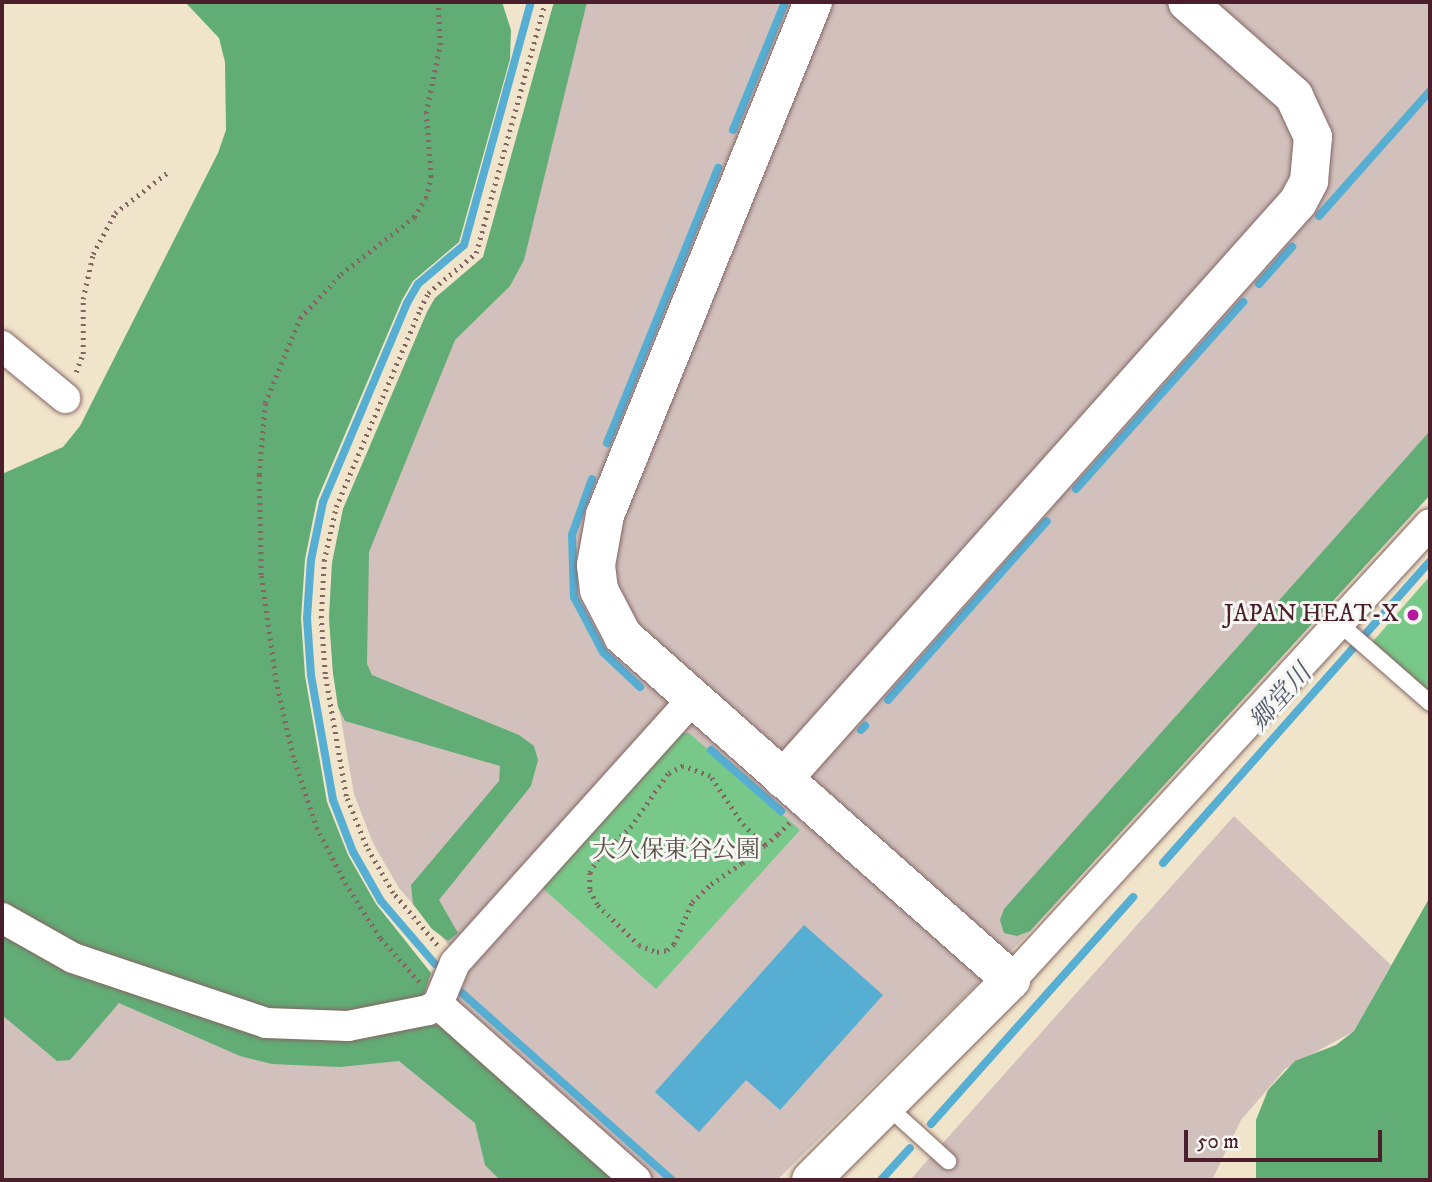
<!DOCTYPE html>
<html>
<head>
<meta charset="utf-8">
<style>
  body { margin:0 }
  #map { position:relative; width:1432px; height:1182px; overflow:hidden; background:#f0e4ca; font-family:"IM FELL DW Pica","Noto Serif JP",serif }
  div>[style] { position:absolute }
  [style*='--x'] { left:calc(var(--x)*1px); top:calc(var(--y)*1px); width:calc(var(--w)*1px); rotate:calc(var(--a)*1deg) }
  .industrial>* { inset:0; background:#d1c0bc }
  .green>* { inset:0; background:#78c889 }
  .forest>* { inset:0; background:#62ac75 }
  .water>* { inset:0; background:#56aed3 }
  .stream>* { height:8px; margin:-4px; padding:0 4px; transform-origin:4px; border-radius:4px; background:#56aed3 }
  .path>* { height:4.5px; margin-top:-2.25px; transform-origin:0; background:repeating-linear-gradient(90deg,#846463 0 2px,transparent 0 7px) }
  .roads { filter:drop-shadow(0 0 2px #846463) drop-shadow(0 0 2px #846463) }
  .lane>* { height:16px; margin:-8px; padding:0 8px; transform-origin:8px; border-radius:8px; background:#fff }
  .street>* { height:30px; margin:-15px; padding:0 15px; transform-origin:15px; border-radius:15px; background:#fff }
  .secondary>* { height:38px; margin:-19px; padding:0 19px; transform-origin:19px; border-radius:19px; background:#fff }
  .dots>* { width:19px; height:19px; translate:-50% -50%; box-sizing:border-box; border:4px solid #f6f6f2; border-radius:50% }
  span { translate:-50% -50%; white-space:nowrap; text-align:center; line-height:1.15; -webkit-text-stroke:6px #f6f6f2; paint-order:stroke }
  .poi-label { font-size:24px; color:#4a1f2b }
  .right { translate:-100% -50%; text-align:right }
  .park-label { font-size:24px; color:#585247 }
  .water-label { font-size:26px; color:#4f586e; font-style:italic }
  .frame { position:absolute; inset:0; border:4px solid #4a1f2b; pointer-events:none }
  .scale { position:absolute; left:1184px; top:1130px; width:198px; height:32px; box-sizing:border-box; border:4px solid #4a1f2b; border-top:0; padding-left:9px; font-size:21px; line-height:24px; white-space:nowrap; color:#4a1f2b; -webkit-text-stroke:5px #f6f6f2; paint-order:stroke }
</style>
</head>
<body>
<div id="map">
  <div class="industrial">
    <i style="clip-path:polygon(554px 2px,1430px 2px,1430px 495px,1025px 937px,777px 1180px,2px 1180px,2px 930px,419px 1000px,431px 973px,454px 951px,399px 888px,373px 843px,354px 794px,333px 673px,329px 618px,332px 563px,343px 509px,427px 312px,435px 298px,483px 257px)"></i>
    <i style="clip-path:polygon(1234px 816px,1391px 965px,1354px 1031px,1285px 1069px,1241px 1120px,1212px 1180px,910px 1180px)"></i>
  </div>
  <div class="green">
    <i style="clip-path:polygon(1430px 576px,1430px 713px,1362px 654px)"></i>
    <i style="clip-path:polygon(675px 733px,689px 733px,800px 830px,656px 989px,539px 885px)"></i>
  </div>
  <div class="forest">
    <i style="clip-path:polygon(185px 2px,502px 2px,511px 30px,510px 59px,459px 242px,413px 281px,402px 300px,317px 500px,305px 559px,301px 618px,305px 676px,327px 802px,348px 855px,376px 904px,431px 973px,424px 994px,411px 1004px,294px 1017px,76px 948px,2px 907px,2px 474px,63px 447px,80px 426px,218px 153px,226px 130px,225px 62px,219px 38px)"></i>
    <i style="clip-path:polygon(554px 2px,587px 2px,524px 260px,510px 286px,455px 340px,369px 552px,367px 664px,372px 675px,519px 735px,534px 746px,538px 760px,531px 786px,439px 900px,458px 933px,448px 941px,432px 929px,413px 904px,411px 885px,499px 781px,500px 766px,345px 721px,338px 707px,333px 673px,329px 618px,332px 563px,343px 509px,427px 312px,435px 298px,483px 257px)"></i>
    <i style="clip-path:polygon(1430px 431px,1430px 495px,1030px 931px,1017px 936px,1004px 933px,1000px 920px,1004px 909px)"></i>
    <i style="clip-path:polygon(1430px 897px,1430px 1180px,1256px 1180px,1256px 1120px,1268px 1090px,1295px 1061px,1336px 1045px,1354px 1031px)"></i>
    <i style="clip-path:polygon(2px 930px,264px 1033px,440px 1025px,615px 1180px,500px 1180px,485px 1165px,475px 1123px,399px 1061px,340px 1067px,272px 1064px,240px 1056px,119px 1003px,70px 1060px,57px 1061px,2px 1015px)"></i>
  </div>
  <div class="water">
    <i style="clip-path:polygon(804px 925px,883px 995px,780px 1110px,746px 1080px,699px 1132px,655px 1092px)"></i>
  </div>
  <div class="stream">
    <i style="--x:733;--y:130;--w:138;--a:-67.9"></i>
    <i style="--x:1319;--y:216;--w:167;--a:-48.4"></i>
    <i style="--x:1259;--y:284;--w:50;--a:-48.3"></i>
    <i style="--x:607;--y:443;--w:297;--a:-68"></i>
    <i style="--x:592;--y:479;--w:59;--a:109.7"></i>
    <i style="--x:572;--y:535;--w:62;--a:88.2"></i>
    <i style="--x:574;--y:597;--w:62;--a:62.2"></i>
    <i style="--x:603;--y:652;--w:51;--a:43.4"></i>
    <i style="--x:1076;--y:489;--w:251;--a:-48.2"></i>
    <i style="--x:888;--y:700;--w:239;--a:-48.4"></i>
    <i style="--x:861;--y:730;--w:6;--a:-45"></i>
    <i style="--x:711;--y:750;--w:93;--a:41.1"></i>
    <i style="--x:1163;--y:863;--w:403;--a:-48.5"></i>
    <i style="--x:435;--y:964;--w:83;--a:-130.6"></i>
    <i style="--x:381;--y:901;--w:56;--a:-119.7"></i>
    <i style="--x:353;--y:852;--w:56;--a:-111"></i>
    <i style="--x:333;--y:800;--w:127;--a:-100"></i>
    <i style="--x:311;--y:675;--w:57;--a:-94"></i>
    <i style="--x:307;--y:618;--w:58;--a:-86.1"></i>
    <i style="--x:311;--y:560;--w:59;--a:-78.3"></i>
    <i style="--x:323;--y:502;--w:216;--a:-67.1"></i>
    <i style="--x:407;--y:303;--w:22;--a:-60"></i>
    <i style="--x:418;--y:284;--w:60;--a:-40.3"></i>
    <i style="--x:464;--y:245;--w:252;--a:-74.6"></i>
    <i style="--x:462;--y:993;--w:281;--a:41.7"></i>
    <i style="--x:931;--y:1124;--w:304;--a:-48.3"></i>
    <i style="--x:881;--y:1180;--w:43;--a:-47.8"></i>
  </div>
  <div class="path">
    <i style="--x:76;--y:372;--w:19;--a:-69"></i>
    <i style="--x:83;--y:354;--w:55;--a:-90"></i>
    <i style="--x:83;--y:299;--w:46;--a:-77.5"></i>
    <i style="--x:93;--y:254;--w:47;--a:-61.8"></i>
    <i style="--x:115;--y:213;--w:67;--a:-37.7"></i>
    <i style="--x:765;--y:845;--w:28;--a:-138"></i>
    <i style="--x:744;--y:826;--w:60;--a:-124.2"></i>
    <i style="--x:710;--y:776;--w:29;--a:-160"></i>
    <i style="--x:683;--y:766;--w:17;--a:152"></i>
    <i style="--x:668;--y:774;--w:63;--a:124.7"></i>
    <i style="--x:632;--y:826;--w:47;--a:135.9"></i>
    <i style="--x:598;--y:859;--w:16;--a:120"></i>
    <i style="--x:590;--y:873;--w:17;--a:90"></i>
    <i style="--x:590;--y:890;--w:17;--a:62"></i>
    <i style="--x:598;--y:905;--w:57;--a:44.3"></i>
    <i style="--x:639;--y:945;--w:19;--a:21"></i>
    <i style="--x:657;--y:952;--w:10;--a:-11"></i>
    <i style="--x:667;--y:950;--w:9;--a:-41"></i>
    <i style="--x:674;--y:944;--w:46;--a:-66.8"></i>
    <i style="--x:692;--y:902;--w:26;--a:-43"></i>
    <i style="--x:711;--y:884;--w:37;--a:-34"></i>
    <i style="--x:742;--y:863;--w:13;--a:-39"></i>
    <i style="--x:752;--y:855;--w:16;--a:-38"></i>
    <i style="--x:765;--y:845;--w:17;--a:-40"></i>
    <i style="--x:778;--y:834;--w:16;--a:-45"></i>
    <i style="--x:437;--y:945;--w:68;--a:-130.2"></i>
    <i style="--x:393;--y:893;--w:54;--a:-119.9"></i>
    <i style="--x:366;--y:846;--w:54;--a:-111.8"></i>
    <i style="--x:346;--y:796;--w:124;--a:-99.8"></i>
    <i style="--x:325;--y:674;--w:56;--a:-94.1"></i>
    <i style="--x:321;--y:618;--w:57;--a:-87"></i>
    <i style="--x:324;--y:561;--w:55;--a:-77.5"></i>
    <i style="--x:336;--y:507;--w:215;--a:-67"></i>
    <i style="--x:420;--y:309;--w:18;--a:-63"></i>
    <i style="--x:428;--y:293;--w:62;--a:-39.8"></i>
    <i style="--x:476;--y:253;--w:260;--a:-74.6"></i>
    <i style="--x:419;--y:982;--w:59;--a:-131.6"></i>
    <i style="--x:380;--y:938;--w:63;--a:-122.7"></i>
    <i style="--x:346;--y:885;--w:63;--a:-117.4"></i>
    <i style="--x:317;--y:829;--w:76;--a:-108.4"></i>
    <i style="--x:293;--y:757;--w:77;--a:-102.8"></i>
    <i style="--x:276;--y:682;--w:108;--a:-98"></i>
    <i style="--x:261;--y:575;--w:100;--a:-91.1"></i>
    <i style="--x:259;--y:475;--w:72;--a:-85.2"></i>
    <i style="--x:265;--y:403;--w:92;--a:-67.6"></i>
    <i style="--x:300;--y:318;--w:60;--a:-47"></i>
    <i style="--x:341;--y:274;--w:93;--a:-38"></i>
    <i style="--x:414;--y:217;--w:22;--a:-58"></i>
    <i style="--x:426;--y:198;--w:22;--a:-77"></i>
    <i style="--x:431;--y:177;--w:64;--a:-94.5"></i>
    <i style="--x:426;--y:113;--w:69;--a:-78.4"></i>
    <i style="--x:440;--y:45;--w:43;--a:-92.7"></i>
  </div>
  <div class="roads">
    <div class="lane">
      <i style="--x:1341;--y:625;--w:118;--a:41.2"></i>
      <i style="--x:886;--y:1105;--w:84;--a:42.1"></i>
    </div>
    <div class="street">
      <i style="--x:2;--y:346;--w:82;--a:39.5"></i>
      <i style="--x:2;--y:918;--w:81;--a:29.4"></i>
      <i style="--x:73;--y:958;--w:204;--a:18.6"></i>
      <i style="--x:266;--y:1023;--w:82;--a:2.1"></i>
      <i style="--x:348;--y:1026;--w:82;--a:-11.3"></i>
      <i style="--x:428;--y:1010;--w:12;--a:-31"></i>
      <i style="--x:1011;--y:980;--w:619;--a:-47.42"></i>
      <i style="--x:636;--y:1180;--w:265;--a:-138.4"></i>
      <i style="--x:438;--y:1004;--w:44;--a:-67.5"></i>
      <i style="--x:455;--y:963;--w:355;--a:-48"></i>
    </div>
    <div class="secondary">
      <i style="--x:783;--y:779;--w:773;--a:-48.25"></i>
      <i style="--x:1298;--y:202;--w:24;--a:-62"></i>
      <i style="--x:1309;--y:181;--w:44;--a:-84.8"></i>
      <i style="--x:1313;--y:137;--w:45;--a:-114.9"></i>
      <i style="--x:1294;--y:96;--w:142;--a:-138.7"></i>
      <i style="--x:811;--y:1180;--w:283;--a:-45"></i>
      <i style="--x:1011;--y:980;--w:519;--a:-138.44"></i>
      <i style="--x:623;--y:636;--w:52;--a:-117.6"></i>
      <i style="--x:599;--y:590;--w:25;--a:-97"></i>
      <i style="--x:596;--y:565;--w:51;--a:-79.8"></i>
      <i style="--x:605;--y:515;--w:554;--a:-67.93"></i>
    </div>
  </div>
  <div class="dots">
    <i style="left:1413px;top:615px;background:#b5179e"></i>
  </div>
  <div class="poi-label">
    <span class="right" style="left:1399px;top:615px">JAPAN HEAT-X</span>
  </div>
  <div class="park-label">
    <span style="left:676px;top:851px">大久保東谷公園</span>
  </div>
  <div class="water-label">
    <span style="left:1281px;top:698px;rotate:-48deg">郷堂川</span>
  </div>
  <div class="frame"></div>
  <div class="scale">50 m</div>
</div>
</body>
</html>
